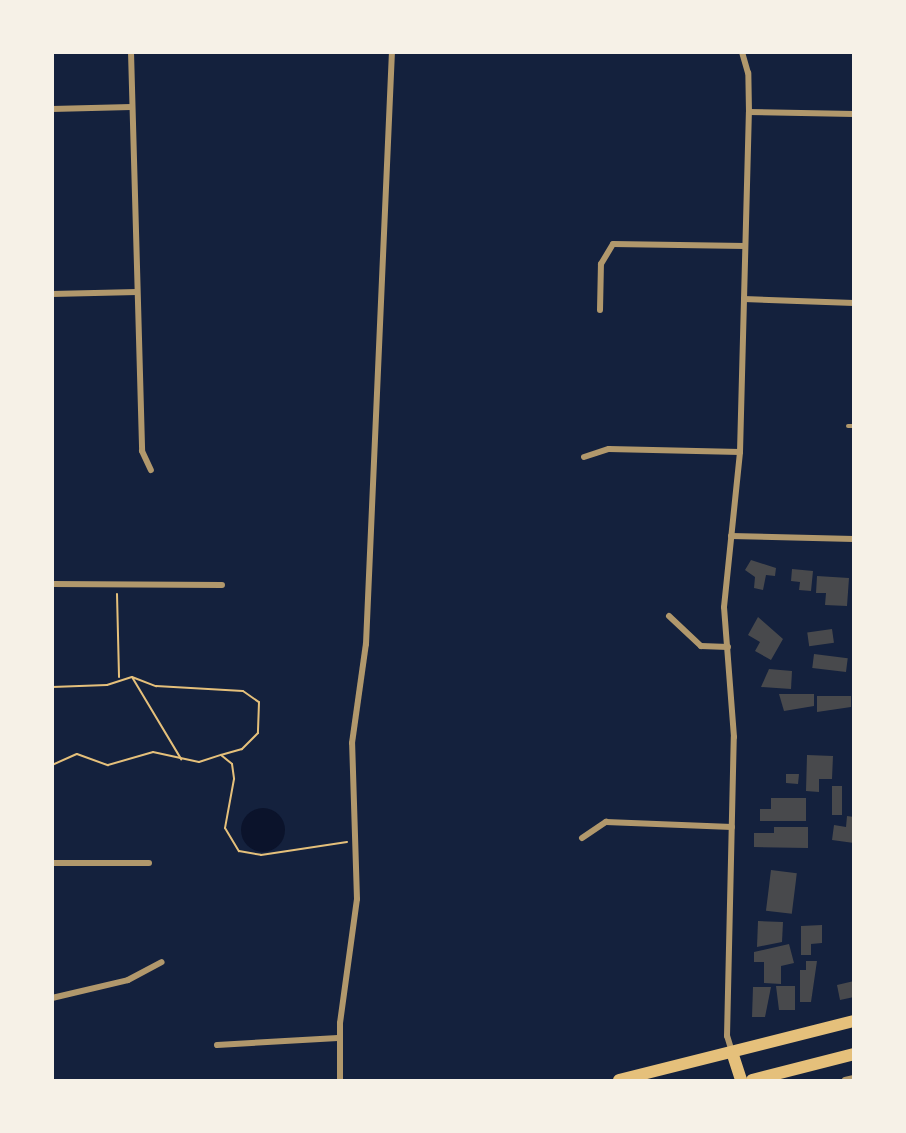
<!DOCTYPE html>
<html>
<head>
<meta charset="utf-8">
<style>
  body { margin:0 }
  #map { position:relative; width:906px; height:1133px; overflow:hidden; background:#14213d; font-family:Manrope,sans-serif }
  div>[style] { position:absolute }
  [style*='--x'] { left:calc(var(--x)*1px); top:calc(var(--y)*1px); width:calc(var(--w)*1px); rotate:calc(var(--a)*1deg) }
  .water>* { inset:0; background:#0b132b }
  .round { border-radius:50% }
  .building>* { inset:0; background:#48494c; transform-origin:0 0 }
  .path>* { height:2px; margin:-1px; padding:0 1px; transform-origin:1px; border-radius:1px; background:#e5c07b }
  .service>* { height:4px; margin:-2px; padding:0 2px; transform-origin:2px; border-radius:2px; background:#b1986c }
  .minor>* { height:6px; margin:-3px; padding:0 3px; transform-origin:3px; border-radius:3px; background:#b1986c }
  .primary>* { height:12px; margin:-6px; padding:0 6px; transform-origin:6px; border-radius:6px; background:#e5c07b }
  span { translate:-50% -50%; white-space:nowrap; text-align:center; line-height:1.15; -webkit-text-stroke:4.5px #f6f1e7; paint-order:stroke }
  .frame { position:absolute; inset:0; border:54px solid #f6f1e7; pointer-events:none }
</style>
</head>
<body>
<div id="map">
  <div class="water">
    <i class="round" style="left:241px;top:808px;width:44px;height:44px"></i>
  </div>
  <div class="building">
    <i style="clip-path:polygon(751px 560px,776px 568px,775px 576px,766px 575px,763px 590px,754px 588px,755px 577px,745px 570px)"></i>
    <i style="clip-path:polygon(792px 569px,813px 571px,811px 591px,799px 590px,800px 582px,791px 581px)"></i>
    <i style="clip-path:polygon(817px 576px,849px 578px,847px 606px,825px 605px,826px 593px,816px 593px)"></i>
    <i style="clip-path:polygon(758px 617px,783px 639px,771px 660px,755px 651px,760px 642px,748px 635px)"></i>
    <i style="left:832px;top:629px;width:14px;height:25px;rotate:82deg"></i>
    <i style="left:814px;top:654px;width:34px;height:14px;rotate:7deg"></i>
    <i style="clip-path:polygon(769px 669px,792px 671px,791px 689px,761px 687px)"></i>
    <i style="clip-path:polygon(779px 694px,814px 694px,814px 706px,784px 711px)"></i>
    <i style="clip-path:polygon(817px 696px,851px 696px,851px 707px,817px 712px)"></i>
    <i style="clip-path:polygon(807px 755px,833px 756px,832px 779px,819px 779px,819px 792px,806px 791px)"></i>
    <i style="clip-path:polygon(786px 774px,799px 774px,798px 784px,786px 783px)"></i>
    <i style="left:832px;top:786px;width:10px;height:29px"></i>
    <i style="clip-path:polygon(771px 798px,806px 798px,806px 821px,760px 821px,760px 809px,771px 809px)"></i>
    <i style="clip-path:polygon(847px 816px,854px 817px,854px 843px,832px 840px,834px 825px,846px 827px)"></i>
    <i style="clip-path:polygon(774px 827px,808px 827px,808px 848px,754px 847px,754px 833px,774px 833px)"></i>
    <i style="left:771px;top:870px;width:26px;height:41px;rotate:7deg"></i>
    <i style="clip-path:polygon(758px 921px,783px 922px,782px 942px,757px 947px)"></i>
    <i style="clip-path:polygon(822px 925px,822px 943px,811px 944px,811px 955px,801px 955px,801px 926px)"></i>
    <i style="clip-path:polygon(789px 944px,794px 963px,781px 966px,781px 984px,764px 983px,764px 962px,754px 962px,754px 952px)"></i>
    <i style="clip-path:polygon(806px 961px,817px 961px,811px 1002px,800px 1002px,800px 970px,806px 970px)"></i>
    <i style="clip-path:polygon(854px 981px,854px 997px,840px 1000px,837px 985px)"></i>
    <i style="clip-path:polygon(776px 986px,795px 986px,795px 1010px,779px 1010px)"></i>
    <i style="clip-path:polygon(753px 987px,771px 987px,765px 1017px,752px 1017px)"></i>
  </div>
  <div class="path">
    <i style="--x:117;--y:594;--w:83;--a:88.6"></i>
    <i style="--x:132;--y:677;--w:96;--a:59.1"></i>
    <i style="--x:52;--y:687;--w:55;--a:-2.1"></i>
    <i style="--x:107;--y:685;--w:26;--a:-18"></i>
    <i style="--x:132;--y:677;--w:26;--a:21"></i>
    <i style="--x:156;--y:686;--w:87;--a:3.3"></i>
    <i style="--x:243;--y:691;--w:19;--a:35"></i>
    <i style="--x:259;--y:702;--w:31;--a:92"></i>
    <i style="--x:258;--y:733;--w:23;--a:135"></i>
    <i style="--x:242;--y:749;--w:22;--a:164"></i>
    <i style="--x:52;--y:765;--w:27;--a:-24"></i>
    <i style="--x:77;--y:754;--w:33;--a:20"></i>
    <i style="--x:108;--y:765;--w:47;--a:-16.1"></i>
    <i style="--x:153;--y:752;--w:47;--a:12.3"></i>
    <i style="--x:199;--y:762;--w:23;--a:-18"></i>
    <i style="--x:221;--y:755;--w:14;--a:39"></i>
    <i style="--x:232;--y:764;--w:15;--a:82"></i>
    <i style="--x:234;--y:779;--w:50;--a:100.4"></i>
    <i style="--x:225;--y:828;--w:27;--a:59"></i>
    <i style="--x:239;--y:851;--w:22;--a:10"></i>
    <i style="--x:261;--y:855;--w:87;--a:-8.6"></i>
  </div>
  <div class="service">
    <i style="--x:848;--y:426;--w:6;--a:0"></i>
  </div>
  <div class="minor">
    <i style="--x:131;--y:52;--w:399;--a:88.4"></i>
    <i style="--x:142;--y:451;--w:21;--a:65"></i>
    <i style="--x:52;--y:109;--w:79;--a:-1.5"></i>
    <i style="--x:749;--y:112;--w:105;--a:1.1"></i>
    <i style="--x:52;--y:294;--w:85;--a:-1.3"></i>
    <i style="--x:744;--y:299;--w:110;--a:2.1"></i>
    <i style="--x:600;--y:310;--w:46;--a:-88.8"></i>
    <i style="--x:601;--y:264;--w:23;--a:-59"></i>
    <i style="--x:613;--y:244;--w:132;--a:0.9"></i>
    <i style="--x:584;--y:457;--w:26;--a:-18"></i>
    <i style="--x:609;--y:449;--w:131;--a:1.3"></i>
    <i style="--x:731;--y:536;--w:123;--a:1.4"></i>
    <i style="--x:52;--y:584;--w:170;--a:0.3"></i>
    <i style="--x:669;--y:616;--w:44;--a:43.2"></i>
    <i style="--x:701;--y:646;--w:27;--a:2"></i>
    <i style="--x:582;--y:838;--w:29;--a:-34"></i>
    <i style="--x:606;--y:822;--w:126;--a:2.3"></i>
    <i style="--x:52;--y:863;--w:97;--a:0"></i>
    <i style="--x:52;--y:998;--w:78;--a:-13.3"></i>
    <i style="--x:128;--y:980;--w:38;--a:-28"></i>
    <i style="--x:217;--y:1045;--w:121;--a:-3.3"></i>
    <i style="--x:732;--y:1052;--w:17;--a:-107"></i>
    <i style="--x:727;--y:1036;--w:299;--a:-88.7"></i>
    <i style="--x:734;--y:737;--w:130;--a:-94.4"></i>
    <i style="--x:724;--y:607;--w:156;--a:-84.1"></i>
    <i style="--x:740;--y:452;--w:340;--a:-88.5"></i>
    <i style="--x:749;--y:112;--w:39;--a:-91"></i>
    <i style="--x:748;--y:73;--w:22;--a:-106"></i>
    <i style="--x:340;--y:1080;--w:57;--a:-90"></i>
    <i style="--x:340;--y:1023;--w:125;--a:-82.2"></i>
    <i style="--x:357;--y:899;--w:156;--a:-91.8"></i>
    <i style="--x:352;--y:743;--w:100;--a:-82"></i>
    <i style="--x:366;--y:644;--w:593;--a:-87.49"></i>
    <i style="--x:845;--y:1080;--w:9;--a:-13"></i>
  </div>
  <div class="primary">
    <i style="--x:732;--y:1052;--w:29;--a:72"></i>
    <i style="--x:619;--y:1080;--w:242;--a:-14.1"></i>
    <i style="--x:752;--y:1080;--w:105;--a:-14.3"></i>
  </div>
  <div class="frame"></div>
</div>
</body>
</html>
